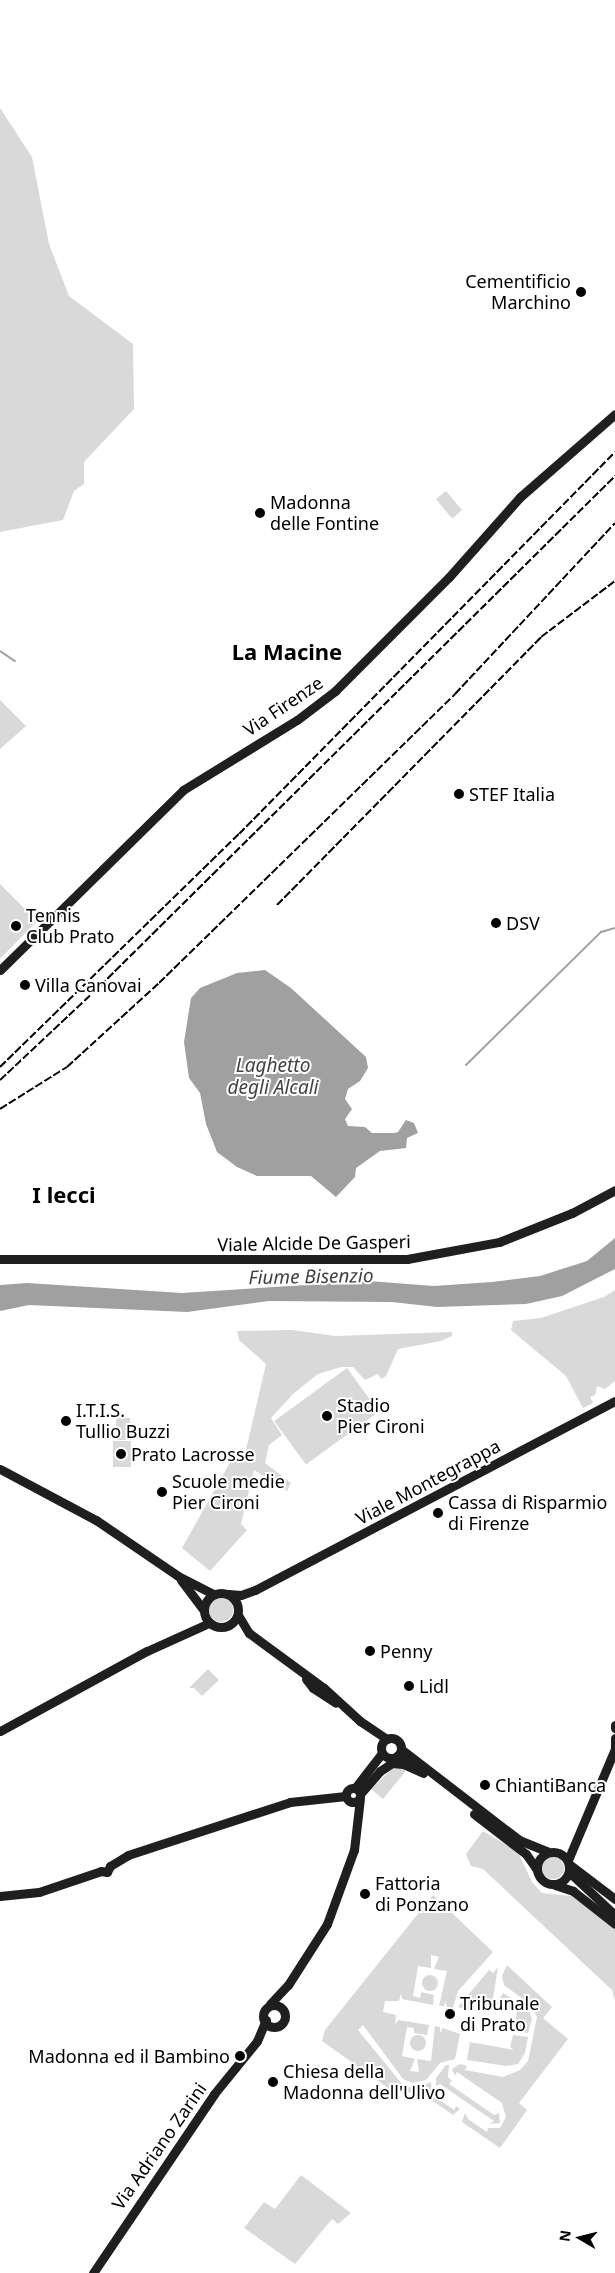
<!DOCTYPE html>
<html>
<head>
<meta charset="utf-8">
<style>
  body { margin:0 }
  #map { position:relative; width:615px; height:2273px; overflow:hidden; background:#fff; font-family:"Noto Sans",sans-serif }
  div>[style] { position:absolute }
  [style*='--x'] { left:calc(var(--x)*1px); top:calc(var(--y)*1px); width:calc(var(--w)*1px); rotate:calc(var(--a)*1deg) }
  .green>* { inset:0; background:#d9d9d9; transform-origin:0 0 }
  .round { border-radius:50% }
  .water>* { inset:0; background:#a0a0a0 }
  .stream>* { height:2px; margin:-1px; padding:0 1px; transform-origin:1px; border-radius:1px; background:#a0a0a0 }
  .secondary>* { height:9px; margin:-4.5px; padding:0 4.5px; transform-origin:4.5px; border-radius:4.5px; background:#1f1f1f }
  .secondary>.ring { margin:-4.5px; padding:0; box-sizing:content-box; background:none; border:9px solid #1f1f1f; border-radius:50% }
  .rail>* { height:2px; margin-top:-1px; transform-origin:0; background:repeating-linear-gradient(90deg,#000 0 8px,transparent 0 10.5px) }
  .dots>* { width:14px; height:14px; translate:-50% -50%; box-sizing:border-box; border:2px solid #fff; border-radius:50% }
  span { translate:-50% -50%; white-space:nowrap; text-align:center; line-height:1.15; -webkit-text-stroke:4px #fff; paint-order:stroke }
  .poi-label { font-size:18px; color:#000 }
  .right { translate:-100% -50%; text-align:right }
  .left { translate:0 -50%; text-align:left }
  .street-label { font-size:18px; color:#000 }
  .water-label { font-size:19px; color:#414141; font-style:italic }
  .district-label { font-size:22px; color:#000; font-weight:700 }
  .north { position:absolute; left:555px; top:2213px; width:50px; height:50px; -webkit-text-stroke:4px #fff; paint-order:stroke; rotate:278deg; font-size:14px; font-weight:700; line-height:20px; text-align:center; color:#000 }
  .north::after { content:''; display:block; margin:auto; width:18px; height:22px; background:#000; clip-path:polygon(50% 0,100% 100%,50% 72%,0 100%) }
</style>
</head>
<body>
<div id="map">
  <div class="green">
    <i style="clip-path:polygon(0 108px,32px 157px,49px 244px,69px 296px,133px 344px,134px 409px,84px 462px,84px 484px,74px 491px,63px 520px,0 532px)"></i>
    <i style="left:446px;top:491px;width:25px;height:13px;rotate:50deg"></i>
    <i style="clip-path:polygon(0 700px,26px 726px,0 749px)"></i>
    <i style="clip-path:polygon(0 884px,37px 921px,0 959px)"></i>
    <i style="clip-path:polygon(615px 1290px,615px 1381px,605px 1389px,597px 1386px,595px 1395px,590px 1397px,593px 1403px,583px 1408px,566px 1376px,511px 1330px,513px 1321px,541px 1318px,604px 1297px)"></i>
    <i style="clip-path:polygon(292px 1330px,335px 1336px,452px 1332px,452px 1336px,441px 1341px,398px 1349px,386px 1376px,381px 1379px,378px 1374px,365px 1380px,353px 1367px,341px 1367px,318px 1374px,293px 1394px,271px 1418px,282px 1435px,269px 1445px,265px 1463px,291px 1483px,287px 1491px,254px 1470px,241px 1524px,247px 1530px,210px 1571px,182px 1548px,237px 1450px,246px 1450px,266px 1364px,239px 1340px,237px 1331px)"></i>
    <i style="left:347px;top:1368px;width:54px;height:90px;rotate:54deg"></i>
    <i style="left:116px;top:1418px;width:14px;height:22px"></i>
    <i style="left:113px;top:1441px;width:18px;height:26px"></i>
    <i class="round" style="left:209px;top:1598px;width:24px;height:24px"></i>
    <i style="clip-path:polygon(208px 1669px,219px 1680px,202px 1696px,194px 1688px,189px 1688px)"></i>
    <i style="clip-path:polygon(393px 1768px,405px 1768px,405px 1772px,383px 1799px,371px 1789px)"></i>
    <i style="clip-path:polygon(483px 1831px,518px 1852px,532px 1882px,542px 1893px,572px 1896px,615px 1929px,615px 2001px,612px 1990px,483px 1869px,471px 1866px,466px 1854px)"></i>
    <i class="round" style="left:542px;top:1857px;width:22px;height:22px"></i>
    <i style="clip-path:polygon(433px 1895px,493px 1952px,458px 1991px,453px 2008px,447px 2007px,445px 2001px,444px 2006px,439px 2006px,447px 1971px,434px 1969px,439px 1957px,431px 1955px,431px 1968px,418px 1966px,413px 1996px,420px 1998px,421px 1992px,434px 1995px,433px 2005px,402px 1999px,401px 1993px,399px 2001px,385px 2001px,383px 2012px,396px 2015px,395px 2025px,398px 2020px,429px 2025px,427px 2035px,414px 2033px,414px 2028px,407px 2027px,402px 2056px,415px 2059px,410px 2071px,419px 2072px,417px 2059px,431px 2061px,435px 2026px,440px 2027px,440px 2033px,443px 2028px,460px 2034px,455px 2059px,440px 2063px,426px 2080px,412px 2083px,403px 2079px,363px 2025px,358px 2030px,402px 2084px,414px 2089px,431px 2082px,432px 2095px,454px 2110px,456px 2106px,460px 2109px,453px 2115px,420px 2092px,395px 2093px,322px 2041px,325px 2030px)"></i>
    <i style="clip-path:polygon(507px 1965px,552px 2007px,543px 2018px,568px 2039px,519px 2103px,527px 2110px,500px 2148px,462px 2122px,465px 2113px,468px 2119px,487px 2132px,488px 2128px,500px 2128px,506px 2117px,502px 2103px,457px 2072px,455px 2076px,452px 2069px,460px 2064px,467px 2066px,465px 2070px,503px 2077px,520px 2070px,528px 2061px,537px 2017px,531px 2005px,504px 1985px,502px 1976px)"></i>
    <i style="clip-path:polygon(498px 1967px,492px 2005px,472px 2002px,470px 2010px,458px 2007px,489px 1970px,493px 1973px)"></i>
    <i class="round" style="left:422px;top:1975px;width:16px;height:16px"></i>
    <i style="clip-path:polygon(503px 1993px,529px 2010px,532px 2019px,528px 2033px,510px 2030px,511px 2024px,515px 2024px,517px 2012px,523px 2011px,496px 2006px)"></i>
    <i style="clip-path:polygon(513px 2035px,528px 2037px,525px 2053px,518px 2064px,506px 2066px,467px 2060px,470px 2042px,514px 2050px,510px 2047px)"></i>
    <i class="round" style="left:410px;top:2035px;width:16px;height:16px"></i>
    <i style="clip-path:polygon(446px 2065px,449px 2065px,448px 2077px,452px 2081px,449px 2084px,494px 2115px,499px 2113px,500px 2123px,490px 2124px,494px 2121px,440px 2084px,436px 2086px,436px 2078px)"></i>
    <i style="clip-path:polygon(301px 2175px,351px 2213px,338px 2224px,332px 2219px,295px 2264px,244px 2228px,264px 2202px,275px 2209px)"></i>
  </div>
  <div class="water">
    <i style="clip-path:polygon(265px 970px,291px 988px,366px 1057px,368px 1068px,360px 1081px,348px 1089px,345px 1099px,352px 1109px,345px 1119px,348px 1126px,365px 1127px,372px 1133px,394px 1133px,398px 1132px,406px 1120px,414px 1123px,418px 1133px,407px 1138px,406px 1148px,380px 1151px,356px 1168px,355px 1177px,336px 1197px,311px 1176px,257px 1176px,237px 1167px,217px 1152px,206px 1124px,200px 1093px,189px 1078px,184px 1042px,191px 998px,200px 988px,237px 973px)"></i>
    <i style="clip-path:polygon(615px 1238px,615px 1269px,562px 1296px,526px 1304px,437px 1307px,392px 1302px,269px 1301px,187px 1312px,29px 1305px,0 1311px,0 1285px,27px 1283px,182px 1293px,368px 1281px,434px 1286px,492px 1282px,540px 1276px,587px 1261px)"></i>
  </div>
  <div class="stream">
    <i style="--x:0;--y:651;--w:18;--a:34"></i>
    <i style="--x:466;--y:1065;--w:190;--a:-44.6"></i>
    <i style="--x:601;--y:932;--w:15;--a:-16"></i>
  </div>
  <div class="secondary">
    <i style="--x:0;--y:970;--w:257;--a:-44.5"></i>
    <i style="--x:183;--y:790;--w:134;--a:-31.6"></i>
    <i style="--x:297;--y:720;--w:48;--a:-37.3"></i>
    <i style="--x:335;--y:691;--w:161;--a:-45"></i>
    <i style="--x:449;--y:577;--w:107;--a:-48.4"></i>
    <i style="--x:520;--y:497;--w:126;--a:-41.1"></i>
    <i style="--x:0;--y:1259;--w:407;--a:0"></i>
    <i style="--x:407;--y:1259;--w:94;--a:-10.5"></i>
    <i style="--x:499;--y:1242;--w:79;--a:-21.7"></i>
    <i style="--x:572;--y:1213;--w:49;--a:-28.1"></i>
    <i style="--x:0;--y:1469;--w:109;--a:28"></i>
    <i style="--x:96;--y:1520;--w:99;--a:34.3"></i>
    <i style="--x:178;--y:1576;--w:39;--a:27"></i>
    <i style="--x:181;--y:1580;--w:36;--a:53"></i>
    <i class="ring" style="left:204px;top:1593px;width:25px;height:25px"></i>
    <i style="--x:228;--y:1594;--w:13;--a:4"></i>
    <i style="--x:241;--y:1595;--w:15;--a:-20"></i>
    <i style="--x:255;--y:1590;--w:407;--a:-27.7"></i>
    <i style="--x:238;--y:1615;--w:21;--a:59"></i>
    <i style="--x:249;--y:1633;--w:93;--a:36.3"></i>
    <i style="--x:324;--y:1688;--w:49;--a:42.5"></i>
    <i style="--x:360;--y:1721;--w:32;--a:34"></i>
    <i style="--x:306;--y:1679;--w:11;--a:52"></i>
    <i style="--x:313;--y:1688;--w:27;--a:33"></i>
    <i style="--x:615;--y:1725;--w:3;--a:90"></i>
    <i style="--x:0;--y:1731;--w:167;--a:-28.6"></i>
    <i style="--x:147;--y:1651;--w:68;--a:-24.3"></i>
    <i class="ring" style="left:381px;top:1738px;width:11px;height:11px"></i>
    <i style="--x:401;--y:1749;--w:149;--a:37.6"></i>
    <i style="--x:519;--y:1840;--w:32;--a:22"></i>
    <i style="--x:615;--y:1750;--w:12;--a:-90"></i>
    <i style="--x:398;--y:1755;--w:19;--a:36"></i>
    <i class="ring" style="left:346px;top:1788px;width:5px;height:5px"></i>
    <i style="--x:355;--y:1788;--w:44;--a:-52.4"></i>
    <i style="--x:360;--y:1794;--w:30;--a:-49"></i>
    <i style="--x:380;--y:1771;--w:14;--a:-34"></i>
    <i style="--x:392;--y:1763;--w:11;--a:5"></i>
    <i style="--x:403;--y:1764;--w:22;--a:24"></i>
    <i style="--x:474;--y:1814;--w:66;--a:37.6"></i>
    <i style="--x:526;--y:1854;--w:19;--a:55"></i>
    <i class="ring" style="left:537px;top:1852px;width:23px;height:23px"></i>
    <i style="--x:568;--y:1860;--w:121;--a:-67.1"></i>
    <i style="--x:569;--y:1864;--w:58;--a:37.3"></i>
    <i style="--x:569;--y:1872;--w:63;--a:43.1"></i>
    <i style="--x:555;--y:1885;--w:19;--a:18"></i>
    <i style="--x:573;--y:1891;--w:53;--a:38.2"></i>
    <i style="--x:0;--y:1896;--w:39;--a:-6"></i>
    <i style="--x:39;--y:1892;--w:65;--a:-18.7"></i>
    <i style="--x:101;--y:1871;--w:6;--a:9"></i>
    <i style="--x:107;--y:1872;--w:7;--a:-63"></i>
    <i style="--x:110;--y:1866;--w:21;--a:-31"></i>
    <i style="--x:128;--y:1855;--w:170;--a:-18.1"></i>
    <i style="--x:290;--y:1802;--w:56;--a:-6.1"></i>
    <i style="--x:270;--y:2004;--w:26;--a:-47"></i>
    <i style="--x:288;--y:1985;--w:72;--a:-57.4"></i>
    <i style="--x:327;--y:1924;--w:79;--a:-70"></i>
    <i style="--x:354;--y:1850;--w:52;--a:-83.4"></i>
    <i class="ring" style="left:263px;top:2005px;width:13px;height:13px"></i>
    <i style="--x:93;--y:2273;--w:216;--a:-55.9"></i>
    <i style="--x:214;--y:2094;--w:68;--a:-50.9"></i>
    <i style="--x:257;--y:2041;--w:23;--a:-67"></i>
  </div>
  <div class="rail">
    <i style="--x:277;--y:905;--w:376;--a:-45.4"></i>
    <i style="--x:541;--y:637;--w:93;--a:-37.1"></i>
    <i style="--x:0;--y:1067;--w:334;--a:-44.3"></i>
    <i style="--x:239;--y:834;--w:536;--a:-45.45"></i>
    <i style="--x:0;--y:1080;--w:137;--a:-43.2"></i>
    <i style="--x:100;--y:986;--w:725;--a:-44.72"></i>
    <i style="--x:0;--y:1109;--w:79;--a:-32.1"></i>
    <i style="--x:67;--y:1067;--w:125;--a:-42.4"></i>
    <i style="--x:159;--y:983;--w:414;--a:-44.3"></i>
    <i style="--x:455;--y:694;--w:234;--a:-46.9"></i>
  </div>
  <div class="dots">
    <i style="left:581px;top:292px;background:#000"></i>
    <i style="left:260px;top:513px;background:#000"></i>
    <i style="left:459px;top:794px;background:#000"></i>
    <i style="left:496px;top:923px;background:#000"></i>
    <i style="left:16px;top:926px;background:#000"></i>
    <i style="left:25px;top:985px;background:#000"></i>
    <i style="left:327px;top:1416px;background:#000"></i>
    <i style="left:66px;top:1421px;background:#000"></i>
    <i style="left:121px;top:1454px;background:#000"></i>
    <i style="left:162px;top:1492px;background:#000"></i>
    <i style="left:438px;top:1513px;background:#000"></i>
    <i style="left:370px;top:1651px;background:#000"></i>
    <i style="left:409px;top:1686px;background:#000"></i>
    <i style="left:485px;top:1785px;background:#000"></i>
    <i style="left:365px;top:1894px;background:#000"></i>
    <i style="left:450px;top:2014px;background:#000"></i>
    <i style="left:240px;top:2056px;background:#000"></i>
    <i style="left:273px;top:2082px;background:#000"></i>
  </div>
  <div class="poi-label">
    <span class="right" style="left:571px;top:292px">Cementificio<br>Marchino</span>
    <span class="left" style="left:270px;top:513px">Madonna<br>delle Fontine</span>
    <span class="left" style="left:469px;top:794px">STEF Italia</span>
    <span class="left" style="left:26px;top:926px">Tennis<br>Club Prato</span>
    <span class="left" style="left:506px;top:923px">DSV</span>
    <span class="left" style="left:35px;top:985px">Villa Canovai</span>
    <span class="left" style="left:337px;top:1416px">Stadio<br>Pier Cironi</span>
    <span class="left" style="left:76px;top:1421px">I.T.I.S.<br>Tullio Buzzi</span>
    <span class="left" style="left:131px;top:1454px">Prato Lacrosse</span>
    <span class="left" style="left:172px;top:1492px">Scuole medie<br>Pier Cironi</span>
    <span class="left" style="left:448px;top:1513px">Cassa di Risparmio<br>di Firenze</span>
    <span class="left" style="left:380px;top:1651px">Penny</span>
    <span class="left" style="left:419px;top:1686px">Lidl</span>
    <span class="left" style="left:495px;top:1785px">ChiantiBanca</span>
    <span class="left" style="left:375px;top:1894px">Fattoria<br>di Ponzano</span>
    <span class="left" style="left:460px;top:2014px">Tribunale<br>di Prato</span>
    <span class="right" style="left:230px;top:2056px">Madonna ed il Bambino</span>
    <span class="left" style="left:283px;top:2082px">Chiesa della<br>Madonna dell'Ulivo</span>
  </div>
  <div class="street-label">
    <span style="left:283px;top:706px;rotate:-34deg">Via Firenze</span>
    <span style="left:314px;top:1243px;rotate:-1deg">Viale Alcide De Gasperi</span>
    <span style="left:428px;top:1482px;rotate:-28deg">Viale Montegrappa</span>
    <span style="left:159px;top:2146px;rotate:-55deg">Via Adriano Zarini</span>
  </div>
  <div class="water-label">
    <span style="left:273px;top:1077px">Laghetto<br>degli Alcali</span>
    <span style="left:311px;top:1277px;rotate:-1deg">Fiume Bisenzio</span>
  </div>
  <div class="district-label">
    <span style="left:287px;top:652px">La Macine</span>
    <span style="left:64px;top:1195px">I lecci</span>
  </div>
  <div class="north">N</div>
</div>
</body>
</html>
